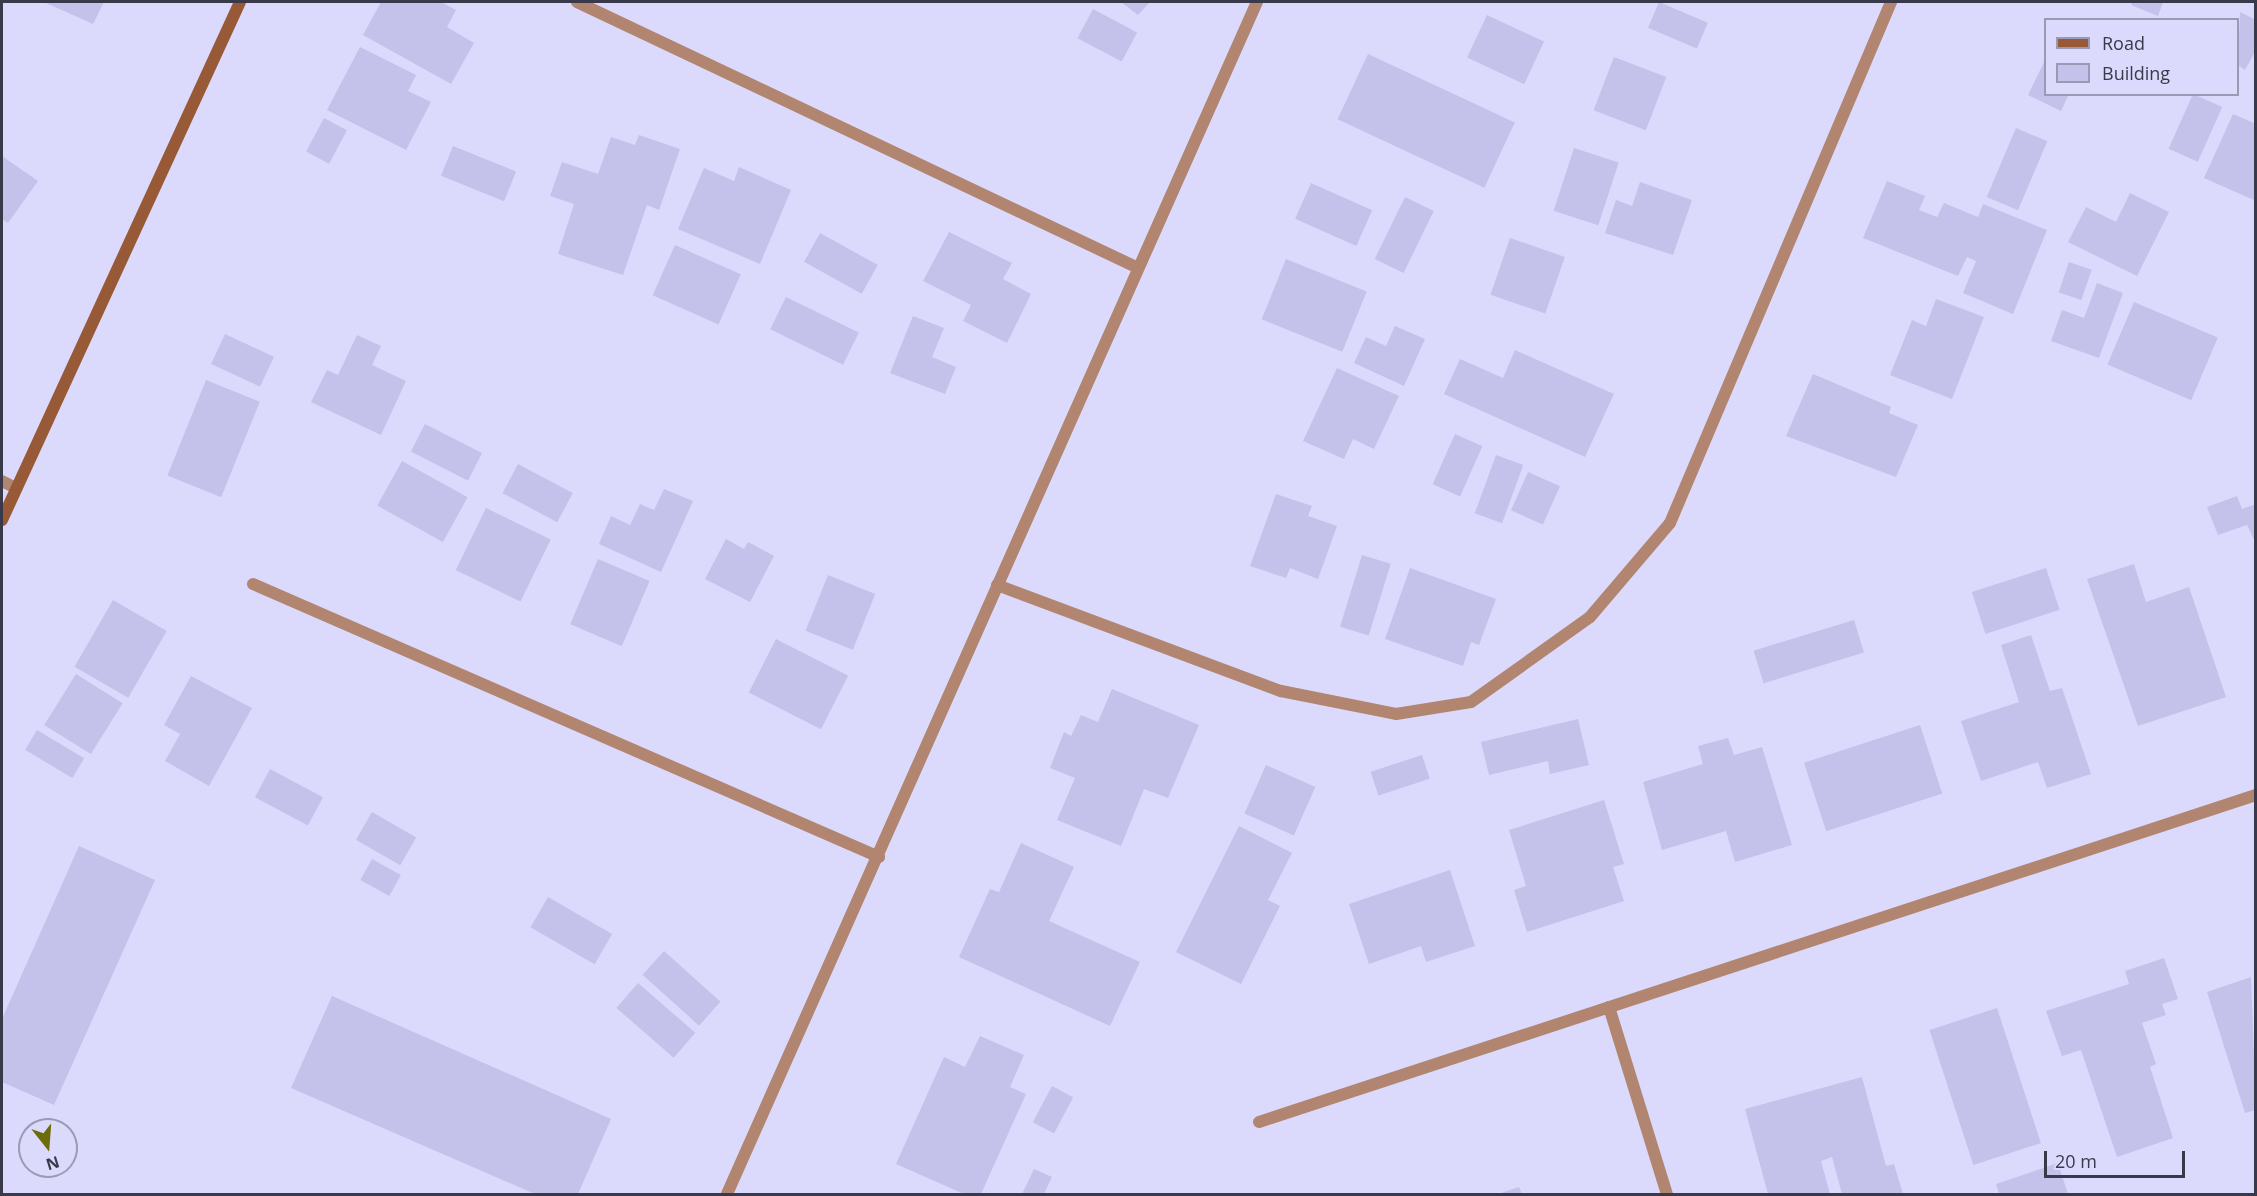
<!DOCTYPE html>
<html>
<head>
<meta charset="utf-8">
<style>
  body { margin:0 }
  #map { position:relative; width:2257px; height:1196px; overflow:hidden; background:#dcdafc; font-family:"Open Sans",sans-serif }
  div>[style] { position:absolute }
  [style*='--x'] { left:calc(var(--x)*1px); top:calc(var(--y)*1px); width:calc(var(--w)*1px); rotate:calc(var(--a)*1deg) }
  .building>* { inset:0; background:#c4c1ea; transform-origin:0 0 }
  .street>* { height:12px; margin:-6px; padding:0 6px; transform-origin:6px; border-radius:6px; background:#b1856f }
  .secondary>* { height:12px; margin:-6px; padding:0 6px; transform-origin:6px; border-radius:6px; background:#985937 }
  span { translate:-50% -50%; white-space:nowrap; text-align:center; line-height:1.15; -webkit-text-stroke:6px #dcdafc; paint-order:stroke }
  .frame { position:absolute; inset:0; border:3px solid #3a394a; pointer-events:none }
  .legend { position:absolute; left:2044px; top:18px; width:195px; height:78px; box-sizing:border-box; background:#dcdafc; border:2px solid #9b9ab5; margin:0; padding:8px 10px; list-style:none; font-size:18px; color:#3a394a }
  .legend li { display:flex; align-items:center; gap:12px; height:30px }
  .legend b { width:30px; border:2px solid #9b9ab5 }
  .north { position:absolute; left:18px; top:1118px; width:60px; height:60px; box-sizing:border-box; background:#dcdafc; border:2px solid #9b9ab5; border-radius:50%; rotate:163deg; font-size:16px; font-weight:700; line-height:24px; text-align:center; color:#3a394a }
  .north::after { content:''; display:block; margin:auto; width:21px; height:27px; background:#6d6c0a; clip-path:polygon(50% 0,100% 100%,50% 72%,0 100%) }
  .scale { position:absolute; left:2044px; top:1151px; width:141px; height:27px; box-sizing:border-box; border:3px solid #3a394a; border-top:0; padding-left:8px; font-size:18px; line-height:21px; white-space:nowrap; color:#3a394a; -webkit-text-stroke:4px #dcdafc; paint-order:stroke }
</style>
</head>
<body>
<div id="map">
  <div class="building">
    <i style="clip-path:polygon(44px 2px,104px 2px,93px 24px)"></i>
    <i style="clip-path:polygon(381px 2px,441px 2px,456px 10px,447px 27px,474px 43px,451px 84px,363px 35px)"></i>
    <i style="clip-path:polygon(1121px 2px,1150px 2px,1138px 15px)"></i>
    <i style="left:1659px;top:2px;width:53px;height:28px;rotate:23deg"></i>
    <i style="clip-path:polygon(2132px 2px,2163px 2px,2158px 16px,2131px 5px)"></i>
    <i style="left:1093px;top:9px;width:50px;height:33px;rotate:28deg"></i>
    <i style="clip-path:polygon(2240px 12px,2256px 20px,2256px 50px,2245px 70px,2238px 65px)"></i>
    <i style="left:1487px;top:15px;width:63px;height:47px;rotate:25deg"></i>
    <i style="clip-path:polygon(360px 47px,416px 75px,408px 91px,431px 102px,406px 150px,327px 110px)"></i>
    <i style="left:1368px;top:54px;width:162px;height:72px;rotate:25deg"></i>
    <i style="left:1614px;top:57px;width:56px;height:57px;rotate:21deg"></i>
    <i style="clip-path:polygon(2046px 58px,2046px 94px,2069px 94px,2061px 111px,2028px 95px)"></i>
    <i style="left:2193px;top:94px;width:32px;height:60px;rotate:24deg"></i>
    <i style="clip-path:polygon(2233px 114px,2256px 124px,2256px 201px,2204px 178px)"></i>
    <i style="left:324px;top:118px;width:26px;height:38px;rotate:28deg"></i>
    <i style="left:2016px;top:128px;width:34px;height:75px;rotate:23deg"></i>
    <i style="clip-path:polygon(639px 135px,680px 149px,659px 210px,647px 205px,623px 275px,558px 254px,574px 204px,550px 196px,562px 162px,598px 174px,611px 137px,635px 145px)"></i>
    <i style="left:453px;top:146px;width:68px;height:32px;rotate:22deg"></i>
    <i style="left:1574px;top:148px;width:47px;height:66px;rotate:18deg"></i>
    <i style="clip-path:polygon(2px 156px,38px 181px,8px 223px,2px 219px)"></i>
    <i style="clip-path:polygon(739px 167px,791px 190px,760px 264px,678px 229px,704px 168px,734px 181px)"></i>
    <i style="clip-path:polygon(1887px 181px,1925px 196px,1919px 210px,1937px 217px,1944px 203px,1978px 217px,1983px 204px,2047px 230px,2013px 314px,1963px 293px,1976px 261px,1967px 257px,1958px 276px,1863px 238px)"></i>
    <i style="clip-path:polygon(1640px 182px,1692px 200px,1673px 255px,1605px 233px,1616px 200px,1632px 206px)"></i>
    <i style="left:1311px;top:183px;width:67px;height:39px;rotate:24deg"></i>
    <i style="clip-path:polygon(2130px 193px,2169px 212px,2137px 276px,2068px 242px,2086px 207px,2116px 222px)"></i>
    <i style="left:1405px;top:197px;width:32px;height:69px;rotate:26deg"></i>
    <i style="clip-path:polygon(949px 232px,1012px 263px,1003px 279px,1031px 294px,1007px 343px,963px 321px,971px 305px,923px 281px)"></i>
    <i style="left:820px;top:233px;width:66px;height:33px;rotate:29deg"></i>
    <i style="left:1510px;top:238px;width:58px;height:60px;rotate:19deg"></i>
    <i style="left:675px;top:245px;width:72px;height:55px;rotate:24deg"></i>
    <i style="left:1286px;top:259px;width:87px;height:65px;rotate:22deg"></i>
    <i style="left:2069px;top:262px;width:24px;height:32px;rotate:19deg"></i>
    <i style="clip-path:polygon(2097px 283px,2123px 293px,2099px 358px,2051px 341px,2062px 310px,2084px 318px)"></i>
    <i style="left:786px;top:297px;width:81px;height:36px;rotate:26deg"></i>
    <i style="clip-path:polygon(1936px 299px,1984px 317px,1952px 399px,1890px 375px,1912px 320px,1926px 326px)"></i>
    <i style="left:2134px;top:302px;width:91px;height:68px;rotate:23deg"></i>
    <i style="clip-path:polygon(913px 316px,944px 328px,932px 357px,956px 367px,945px 394px,890px 373px)"></i>
    <i style="clip-path:polygon(1395px 326px,1425px 339px,1404px 386px,1354px 363px,1366px 337px,1386px 346px)"></i>
    <i style="left:225px;top:334px;width:54px;height:33px;rotate:25deg"></i>
    <i style="clip-path:polygon(357px 335px,381px 346px,372px 365px,406px 381px,381px 435px,311px 402px,327px 370px,338px 375px)"></i>
    <i style="clip-path:polygon(1515px 350px,1614px 394px,1585px 457px,1444px 394px,1460px 359px,1503px 378px)"></i>
    <i style="clip-path:polygon(1337px 368px,1399px 396px,1374px 449px,1353px 439px,1344px 459px,1303px 441px)"></i>
    <i style="clip-path:polygon(1813px 374px,1891px 407px,1889px 413px,1918px 425px,1896px 477px,1786px 436px)"></i>
    <i style="left:206px;top:380px;width:58px;height:103px;rotate:22deg"></i>
    <i style="left:425px;top:424px;width:64px;height:31px;rotate:27deg"></i>
    <i style="left:1455px;top:434px;width:30px;height:55px;rotate:24deg"></i>
    <i style="left:1496px;top:455px;width:29px;height:62px;rotate:20deg"></i>
    <i style="left:402px;top:461px;width:75px;height:51px;rotate:29deg"></i>
    <i style="left:518px;top:464px;width:62px;height:33px;rotate:28deg"></i>
    <i style="left:1528px;top:472px;width:35px;height:42px;rotate:24deg"></i>
    <i style="clip-path:polygon(664px 489px,693px 501px,661px 572px,599px 544px,611px 516px,630px 525px,640px 504px,654px 510px)"></i>
    <i style="clip-path:polygon(1276px 494px,1312px 506px,1308px 516px,1337px 526px,1318px 579px,1290px 568px,1286px 578px,1250px 566px)"></i>
    <i style="clip-path:polygon(2237px 496px,2242px 509px,2256px 504px,2256px 544px,2247px 525px,2218px 535px,2207px 507px)"></i>
    <i style="left:486px;top:508px;width:72px;height:69px;rotate:26deg"></i>
    <i style="clip-path:polygon(726px 539px,744px 549px,748px 542px,774px 556px,750px 602px,705px 579px)"></i>
    <i style="left:1362px;top:555px;width:30px;height:75px;rotate:17deg"></i>
    <i style="left:598px;top:559px;width:56px;height:71px;rotate:23deg"></i>
    <i style="clip-path:polygon(2134px 564px,2146px 602px,2189px 587px,2226px 697px,2138px 726px,2087px 579px)"></i>
    <i style="clip-path:polygon(1410px 568px,1496px 599px,1479px 645px,1471px 642px,1463px 666px,1385px 639px)"></i>
    <i style="left:2046px;top:568px;width:44px;height:78px;rotate:72deg"></i>
    <i style="left:828px;top:575px;width:51px;height:60px;rotate:22deg"></i>
    <i style="left:113px;top:600px;width:62px;height:77px;rotate:30deg"></i>
    <i style="left:1854px;top:620px;width:34px;height:105px;rotate:73deg"></i>
    <i style="clip-path:polygon(2031px 635px,2050px 691px,2062px 688px,2091px 774px,2047px 788px,2038px 762px,1981px 781px,1961px 721px,2019px 702px,2001px 645px)"></i>
    <i style="left:776px;top:639px;width:81px;height:60px;rotate:27deg"></i>
    <i style="left:76px;top:674px;width:55px;height:60px;rotate:32deg"></i>
    <i style="clip-path:polygon(191px 676px,252px 708px,209px 786px,165px 761px,180px 734px,164px 725px)"></i>
    <i style="clip-path:polygon(1112px 689px,1199px 725px,1168px 798px,1144px 789px,1121px 846px,1057px 820px,1075px 778px,1050px 768px,1064px 732px,1071px 736px,1081px 715px,1098px 722px)"></i>
    <i style="clip-path:polygon(1578px 719px,1589px 765px,1550px 774px,1548px 761px,1489px 775px,1481px 742px)"></i>
    <i style="left:1920px;top:725px;width:72px;height:122px;rotate:72deg"></i>
    <i style="left:37px;top:730px;width:55px;height:23px;rotate:31deg"></i>
    <i style="clip-path:polygon(1728px 738px,1734px 755px,1762px 747px,1792px 845px,1735px 862px,1726px 831px,1662px 850px,1643px 782px,1703px 764px,1698px 746px)"></i>
    <i style="left:1422px;top:755px;width:25px;height:54px;rotate:72deg"></i>
    <i style="left:1266px;top:765px;width:54px;height:53px;rotate:24deg"></i>
    <i style="left:270px;top:769px;width:60px;height:32px;rotate:28deg"></i>
    <i style="clip-path:polygon(1604px 800px,1624px 864px,1613px 867px,1624px 901px,1527px 932px,1514px 890px,1526px 886px,1509px 830px)"></i>
    <i style="left:372px;top:812px;width:51px;height:32px;rotate:30deg"></i>
    <i style="clip-path:polygon(1239px 826px,1292px 853px,1268px 900px,1280px 906px,1241px 984px,1176px 952px)"></i>
    <i style="clip-path:polygon(1021px 843px,1074px 867px,1049px 921px,1140px 962px,1110px 1026px,959px 957px,990px 889px,999px 892px)"></i>
    <i style="clip-path:polygon(79px 846px,155px 880px,54px 1105px,2px 1082px,2px 1019px)"></i>
    <i style="left:372px;top:859px;width:33px;height:24px;rotate:29deg"></i>
    <i style="clip-path:polygon(1450px 870px,1475px 946px,1426px 962px,1421px 946px,1369px 964px,1349px 904px)"></i>
    <i style="left:548px;top:897px;width:74px;height:35px;rotate:30deg"></i>
    <i style="left:664px;top:951px;width:76px;height:32px;rotate:42deg"></i>
    <i style="clip-path:polygon(2164px 958px,2178px 999px,2162px 1004px,2166px 1015px,2142px 1023px,2156px 1064px,2150px 1067px,2173px 1138px,2117px 1157px,2081px 1050px,2062px 1056px,2046px 1011px,2129px 984px,2125px 971px)"></i>
    <i style="clip-path:polygon(2251px 977px,2256px 1110px,2245px 1113px,2207px 992px)"></i>
    <i style="left:638px;top:983px;width:76px;height:33px;rotate:41deg"></i>
    <i style="clip-path:polygon(332px 996px,611px 1119px,578px 1194px,535px 1194px,291px 1088px)"></i>
    <i style="left:1997px;top:1008px;width:142px;height:71px;rotate:72deg"></i>
    <i style="clip-path:polygon(980px 1036px,1024px 1055px,1010px 1087px,1026px 1094px,981px 1194px,964px 1194px,896px 1164px,944px 1057px,965px 1067px)"></i>
    <i style="clip-path:polygon(1862px 1077px,1886px 1166px,1894px 1164px,1903px 1194px,1842px 1194px,1832px 1157px,1821px 1161px,1830px 1194px,1768px 1194px,1745px 1109px)"></i>
    <i style="left:1052px;top:1086px;width:24px;height:41px;rotate:28deg"></i>
    <i style="clip-path:polygon(2058px 1163px,2068px 1194px,1999px 1194px,1996px 1184px)"></i>
    <i style="clip-path:polygon(1034px 1169px,1052px 1177px,1044px 1194px,1022px 1194px)"></i>
    <i style="clip-path:polygon(1519px 1187px,1522px 1194px,1498px 1194px)"></i>
  </div>
  <div class="street">
    <i style="--x:577;--y:2;--w:619;--a:25.36"></i>
    <i style="--x:2;--y:481;--w:16;--a:27"></i>
    <i style="--x:253;--y:584;--w:683;--a:23.56"></i>
    <i style="--x:997;--y:585;--w:303;--a:20.5"></i>
    <i style="--x:1281;--y:691;--w:117;--a:11.3"></i>
    <i style="--x:1396;--y:714;--w:76;--a:-9.1"></i>
    <i style="--x:1471;--y:702;--w:146;--a:-35.5"></i>
    <i style="--x:1590;--y:617;--w:123;--a:-49.6"></i>
    <i style="--x:1670;--y:523;--w:566;--a:-67.01"></i>
    <i style="--x:1609;--y:1007;--w:196;--a:72.8"></i>
    <i style="--x:1259;--y:1122;--w:1049;--a:-18.16"></i>
    <i style="--x:727;--y:1194;--w:1305;--a:-66.03"></i>
  </div>
  <div class="secondary">
    <i style="--x:2;--y:520;--w:570;--a:-65.32"></i>
  </div>
  <div class="frame"></div>
  <ul class="legend">
  <li><b style="height:8px;background:#985937"></b>Road</li>
  <li><b style="height:16px;background:#c4c1ea"></b>Building</li>
  </ul>
  <div class="north">N</div>
  <div class="scale">20 m</div>
</div>
</body>
</html>
